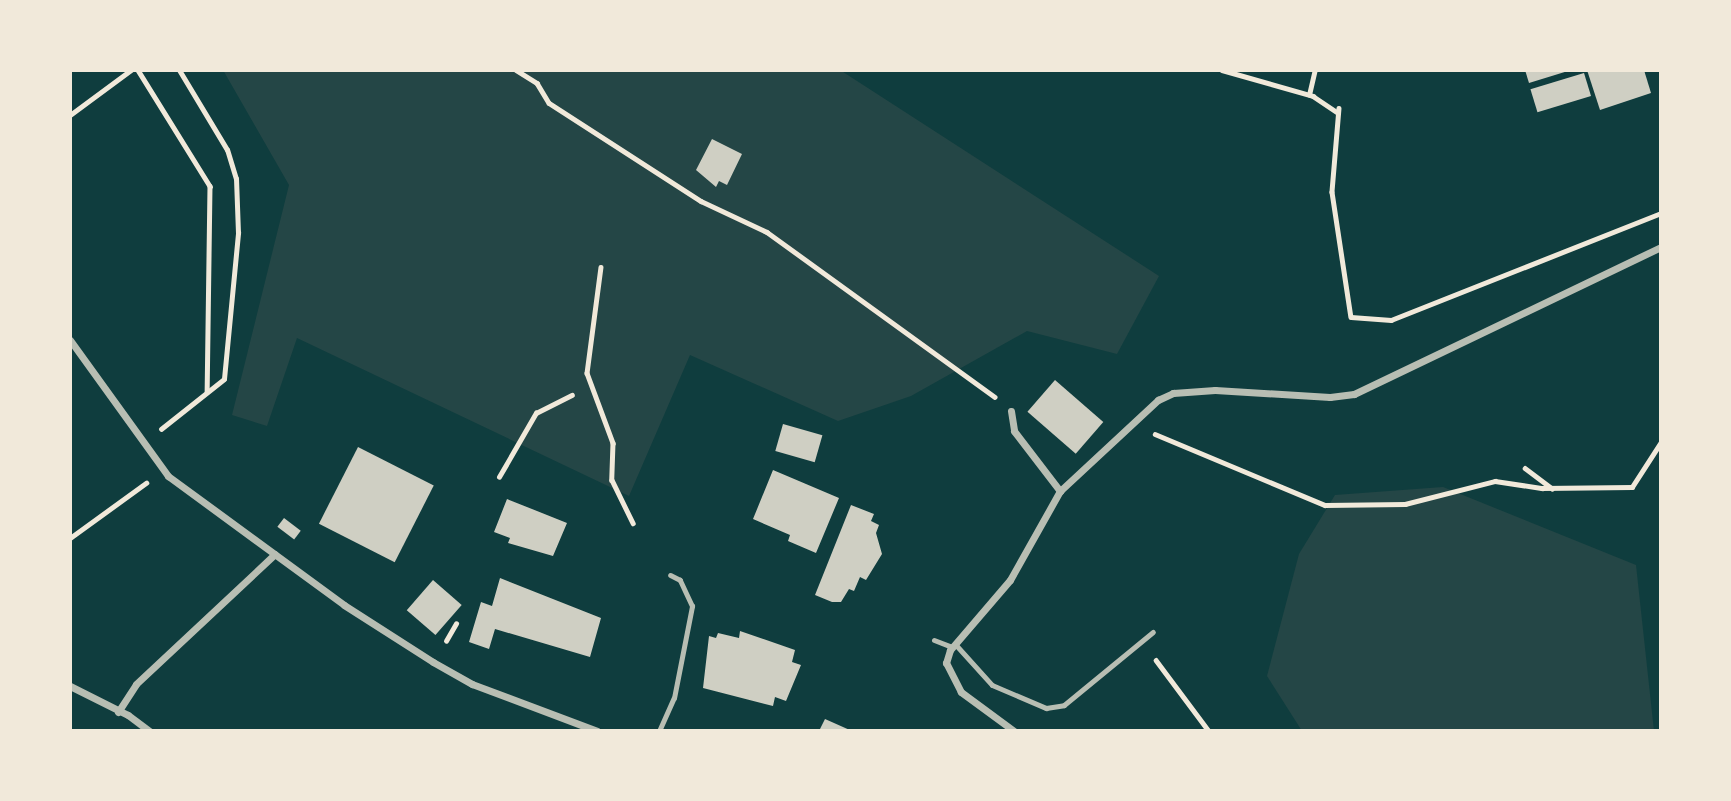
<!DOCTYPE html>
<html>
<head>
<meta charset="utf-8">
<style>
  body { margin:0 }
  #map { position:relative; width:1731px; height:801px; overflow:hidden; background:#0f3d3e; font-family:"DejaVu Sans",sans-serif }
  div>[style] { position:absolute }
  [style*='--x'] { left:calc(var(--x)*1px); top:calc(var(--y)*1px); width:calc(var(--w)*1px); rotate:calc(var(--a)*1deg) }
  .green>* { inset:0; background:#244646 }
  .building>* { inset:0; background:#cfcfc3; transform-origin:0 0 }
  .path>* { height:4.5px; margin:-2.25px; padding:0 2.25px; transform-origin:2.25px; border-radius:2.25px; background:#f1e9da }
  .service>* { height:5px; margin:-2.5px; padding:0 2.5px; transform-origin:2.5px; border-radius:2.5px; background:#b8beb3 }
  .minor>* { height:7px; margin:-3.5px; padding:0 3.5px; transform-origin:3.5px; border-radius:3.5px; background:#b8beb3 }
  span { translate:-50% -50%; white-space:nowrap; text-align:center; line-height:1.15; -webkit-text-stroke:7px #f1e9da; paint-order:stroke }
  .frame { position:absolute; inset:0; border:72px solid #f1e9da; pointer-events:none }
</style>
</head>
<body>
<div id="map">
  <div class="green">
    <i style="clip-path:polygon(223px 70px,840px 70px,1159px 276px,1117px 354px,1027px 331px,911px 396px,838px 421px,690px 355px,629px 496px,297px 338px,267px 426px,232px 415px,289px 185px)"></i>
    <i style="clip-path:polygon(1443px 487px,1636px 565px,1654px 731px,1302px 731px,1267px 676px,1299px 554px,1335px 495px)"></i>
  </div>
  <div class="building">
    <i style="clip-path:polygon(1525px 70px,1567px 70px,1568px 71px,1529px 83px)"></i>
    <i style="clip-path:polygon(1587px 70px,1644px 70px,1651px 93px,1600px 110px)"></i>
    <i style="left:1584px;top:73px;width:24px;height:56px;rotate:73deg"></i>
    <i style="clip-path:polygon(712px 139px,742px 154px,727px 185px,719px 181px,716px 187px,696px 170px)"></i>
    <i style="left:1055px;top:380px;width:64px;height:42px;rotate:41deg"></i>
    <i style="left:783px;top:424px;width:41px;height:28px;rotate:16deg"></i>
    <i style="left:358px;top:447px;width:85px;height:86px;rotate:27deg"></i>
    <i style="clip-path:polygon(773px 470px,839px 498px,816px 553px,788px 541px,790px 535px,753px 519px)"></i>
    <i style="clip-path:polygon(507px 499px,567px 523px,553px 556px,508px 543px,510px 538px,494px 532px)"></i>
    <i style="clip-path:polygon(851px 505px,874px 514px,871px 521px,879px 525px,876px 533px,882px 554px,866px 580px,860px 577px,854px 591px,849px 589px,841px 602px,832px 602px,815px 595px)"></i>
    <i style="left:284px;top:518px;width:21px;height:11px;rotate:37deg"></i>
    <i style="clip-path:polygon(500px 578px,601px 618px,590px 657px,495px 629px,489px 649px,469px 642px,481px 602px,492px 606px)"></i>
    <i style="left:433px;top:580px;width:38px;height:40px;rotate:41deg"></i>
    <i style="clip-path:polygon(740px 631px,795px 650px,792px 662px,801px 665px,786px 701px,775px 697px,773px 706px,703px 688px,709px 636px,716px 638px,718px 633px,739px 638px)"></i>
    <i style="clip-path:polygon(825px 719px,852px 731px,819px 731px)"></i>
  </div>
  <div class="path">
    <i style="--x:138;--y:70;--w:137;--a:58.2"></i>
    <i style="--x:210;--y:186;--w:205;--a:90.8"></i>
    <i style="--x:516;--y:70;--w:25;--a:32"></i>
    <i style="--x:537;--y:83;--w:23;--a:59"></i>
    <i style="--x:549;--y:103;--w:181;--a:32.8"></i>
    <i style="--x:701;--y:201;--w:73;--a:25.2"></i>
    <i style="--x:767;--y:232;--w:281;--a:35.9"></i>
    <i style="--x:1222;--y:70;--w:95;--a:15.9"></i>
    <i style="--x:1313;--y:96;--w:30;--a:34"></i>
    <i style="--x:1309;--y:95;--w:26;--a:-77"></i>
    <i style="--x:1339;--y:108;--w:84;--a:94.8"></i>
    <i style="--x:1332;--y:192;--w:126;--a:81.4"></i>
    <i style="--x:1351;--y:317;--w:40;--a:4.3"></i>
    <i style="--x:1391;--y:320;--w:290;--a:-21.6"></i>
    <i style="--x:70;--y:115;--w:76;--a:-36.4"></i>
    <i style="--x:601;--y:267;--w:107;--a:97.5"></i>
    <i style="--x:587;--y:373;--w:75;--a:69.6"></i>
    <i style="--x:613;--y:443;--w:37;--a:92"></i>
    <i style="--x:612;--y:480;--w:48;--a:64"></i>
    <i style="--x:161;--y:429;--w:80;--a:-38.4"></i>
    <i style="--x:224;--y:379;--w:147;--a:-84.5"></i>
    <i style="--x:238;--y:233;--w:54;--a:-92.1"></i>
    <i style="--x:236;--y:179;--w:30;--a:-107"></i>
    <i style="--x:227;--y:150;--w:93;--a:-121"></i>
    <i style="--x:1155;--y:434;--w:184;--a:22.7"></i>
    <i style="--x:1325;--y:505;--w:80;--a:-0.7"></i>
    <i style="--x:1405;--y:504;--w:93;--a:-14.3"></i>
    <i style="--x:1495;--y:481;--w:48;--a:8.5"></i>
    <i style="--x:1542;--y:488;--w:90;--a:-0.6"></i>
    <i style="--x:1632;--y:487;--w:54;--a:-57.2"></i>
    <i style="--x:1525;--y:468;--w:34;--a:37"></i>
    <i style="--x:499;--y:477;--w:74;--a:-60"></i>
    <i style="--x:536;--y:413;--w:40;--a:-26.6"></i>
    <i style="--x:70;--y:538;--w:94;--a:-35.9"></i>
    <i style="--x:446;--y:641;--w:20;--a:-60"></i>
    <i style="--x:1156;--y:660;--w:89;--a:53.3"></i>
  </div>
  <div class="service">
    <i style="--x:934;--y:640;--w:19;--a:21"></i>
    <i style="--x:955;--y:644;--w:55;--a:47.9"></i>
    <i style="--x:992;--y:685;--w:59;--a:23.1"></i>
    <i style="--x:1046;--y:708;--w:18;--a:-9"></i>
    <i style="--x:1064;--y:705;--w:115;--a:-39.4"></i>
    <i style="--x:659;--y:731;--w:36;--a:-66"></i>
    <i style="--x:674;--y:698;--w:94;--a:-78.9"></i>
    <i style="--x:692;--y:606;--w:29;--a:-115"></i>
    <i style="--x:680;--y:580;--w:11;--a:-153"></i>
  </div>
  <div class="minor">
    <i style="--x:70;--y:340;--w:168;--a:54.2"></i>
    <i style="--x:168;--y:476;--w:218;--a:36.2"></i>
    <i style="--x:344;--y:605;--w:106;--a:32.6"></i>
    <i style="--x:433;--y:662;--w:45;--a:29.4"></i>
    <i style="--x:472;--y:684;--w:134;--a:20.6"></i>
    <i style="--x:1011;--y:411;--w:20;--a:81"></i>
    <i style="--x:1014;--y:431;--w:76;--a:52.5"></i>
    <i style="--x:70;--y:686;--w:65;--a:26.6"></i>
    <i style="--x:128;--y:715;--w:26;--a:37"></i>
    <i style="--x:118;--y:712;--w:33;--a:-57"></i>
    <i style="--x:136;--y:684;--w:190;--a:-43.1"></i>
    <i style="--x:1014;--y:731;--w:66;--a:-143.7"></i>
    <i style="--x:961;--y:692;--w:33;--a:-117"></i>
    <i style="--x:946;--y:663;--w:14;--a:-73"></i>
    <i style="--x:950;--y:650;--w:92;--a:-49.4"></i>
    <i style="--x:1010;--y:580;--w:102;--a:-60.7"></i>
    <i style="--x:1060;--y:491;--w:134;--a:-42.9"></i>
    <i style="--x:1158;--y:400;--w:17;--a:-25"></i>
    <i style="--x:1173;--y:393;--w:42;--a:-4.1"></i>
    <i style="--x:1215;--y:390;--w:115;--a:3.5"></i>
    <i style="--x:1330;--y:397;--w:24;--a:-7"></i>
    <i style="--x:1354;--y:394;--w:340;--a:-25.6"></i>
  </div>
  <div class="frame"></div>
</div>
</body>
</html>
